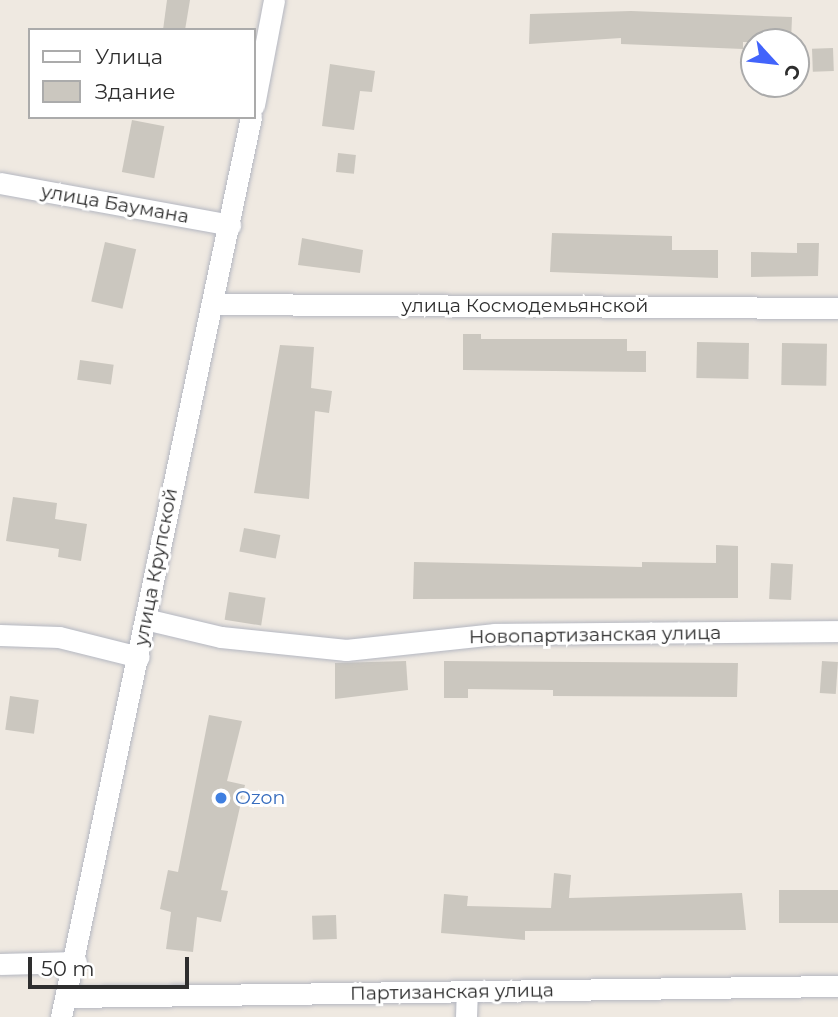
<!DOCTYPE html>
<html>
<head>
<meta charset="utf-8">
<style>
  body { margin:0 }
  #map { position:relative; width:838px; height:1017px; overflow:hidden; background:#efe9e1; font-family:Montserrat,sans-serif }
  div>[style] { position:absolute }
  [style*='--x'] { left:calc(var(--x)*1px); top:calc(var(--y)*1px); width:calc(var(--w)*1px); rotate:calc(var(--a)*1deg) }
  .building>* { inset:0; background:#cbc7bf; transform-origin:0 0 }
  .roads { filter:drop-shadow(0 0 2px #b4b7c1) drop-shadow(0 0 2px #b4b7c1) }
  .minor>* { height:21px; margin:-10.5px; padding:0 10.5px; transform-origin:10.5px; border-radius:10.5px; background:#fff }
  .dots>* { width:19px; height:19px; translate:-50% -50%; box-sizing:border-box; border:4px solid #fff; border-radius:50% }
  span { translate:-50% -50%; white-space:nowrap; text-align:center; line-height:1.15; -webkit-text-stroke:6px #fff; paint-order:stroke }
  .street-label { font-size:19px; color:#2e2e2e }
  .shop-label { font-size:19px; color:#366cbe }
  .left { translate:0 -50%; text-align:left }
  .legend { position:absolute; left:28px; top:28px; width:228px; height:91px; box-sizing:border-box; background:#fff; border:2px solid #ababab; margin:0; padding:9px 12px; list-style:none; font-size:21px; color:#2e2e2e }
  .legend li { display:flex; align-items:center; gap:14px; height:35px }
  .legend b { width:35px; border:2px solid #ababab }
  .north { position:absolute; left:740px; top:28px; width:70px; height:70px; box-sizing:border-box; background:#fff; border:2px solid #ababab; border-radius:50%; rotate:117deg; font-size:19px; font-weight:700; line-height:28px; text-align:center; color:#2e2e2e }
  .north::after { content:''; display:block; margin:auto; width:24px; height:32px; background:#4264fb; clip-path:polygon(50% 0,100% 100%,50% 72%,0 100%) }
  .scale { position:absolute; left:28px; top:957px; width:161px; height:32px; box-sizing:border-box; border:4px solid #2e2e2e; border-top:0; padding-left:9px; font-size:21px; line-height:24px; white-space:nowrap; color:#2e2e2e; -webkit-text-stroke:5px #fff; paint-order:stroke }
</style>
</head>
<body>
<div id="map">
  <div class="building">
    <i style="clip-path:polygon(167px 0,190px 0,185px 30px,163px 30px)"></i>
    <i style="clip-path:polygon(631px 11px,792px 17px,791px 42px,743px 42px,743px 49px,621px 44px,621px 38px,529px 44px,530px 14px)"></i>
    <i style="left:833px;top:48px;width:23px;height:21px;rotate:88deg"></i>
    <i style="clip-path:polygon(330px 64px,375px 71px,372px 92px,360px 91px,354px 130px,322px 126px)"></i>
    <i style="left:132px;top:120px;width:33px;height:53px;rotate:11deg"></i>
    <i style="left:338px;top:153px;width:18px;height:19px;rotate:6deg"></i>
    <i style="clip-path:polygon(552px 233px,672px 236px,672px 250px,718px 250px,718px 278px,550px 272px)"></i>
    <i style="clip-path:polygon(302px 238px,363px 250px,360px 273px,298px 265px)"></i>
    <i style="left:105px;top:242px;width:32px;height:61px;rotate:13deg"></i>
    <i style="clip-path:polygon(797px 243px,819px 243px,818px 276px,751px 277px,751px 252px,797px 253px)"></i>
    <i style="clip-path:polygon(463px 334px,481px 334px,481px 339px,627px 339px,627px 351px,646px 351px,646px 372px,463px 370px)"></i>
    <i style="left:697px;top:342px;width:52px;height:36px;rotate:1deg"></i>
    <i style="left:782px;top:343px;width:45px;height:42px;rotate:1deg"></i>
    <i style="clip-path:polygon(280px 345px,314px 347px,311px 388px,332px 391px,329px 413px,315px 411px,309px 499px,254px 493px)"></i>
    <i style="left:80px;top:360px;width:34px;height:20px;rotate:8deg"></i>
    <i style="clip-path:polygon(13px 497px,57px 503px,55px 519px,87px 524px,81px 561px,58px 557px,59px 549px,6px 541px)"></i>
    <i style="left:244px;top:528px;width:37px;height:24px;rotate:11deg"></i>
    <i style="clip-path:polygon(716px 545px,738px 546px,738px 598px,413px 599px,414px 562px,642px 567px,642px 562px,716px 563px)"></i>
    <i style="left:771px;top:563px;width:22px;height:36px;rotate:3deg"></i>
    <i style="left:229px;top:592px;width:37px;height:28px;rotate:9deg"></i>
    <i style="clip-path:polygon(406px 661px,408px 690px,335px 699px,335px 663px)"></i>
    <i style="clip-path:polygon(444px 661px,738px 663px,737px 697px,553px 696px,553px 690px,468px 689px,468px 698px,444px 698px)"></i>
    <i style="left:822px;top:661px;width:16px;height:32px;rotate:4deg"></i>
    <i style="left:10px;top:696px;width:29px;height:34px;rotate:8deg"></i>
    <i style="clip-path:polygon(209px 715px,242px 721px,227px 781px,245px 785px,221px 890px,228px 891px,221px 922px,197px 917px,193px 952px,166px 949px,171px 912px,160px 909px,168px 870px,178px 872px)"></i>
    <i style="clip-path:polygon(554px 873px,571px 875px,569px 898px,742px 893px,746px 930px,525px 931px,525px 940px,441px 933px,444px 894px,468px 896px,467px 906px,551px 908px)"></i>
    <i style="left:838px;top:890px;width:33px;height:59px;rotate:90deg"></i>
    <i style="left:336px;top:915px;width:24px;height:24px;rotate:88deg"></i>
  </div>
  <div class="roads">
    <div class="minor">
      <i style="--x:254;--y:105;--w:107;--a:-79.2"></i>
      <i style="--x:0;--y:183;--w:234;--a:10.3"></i>
      <i style="--x:213;--y:304;--w:625;--a:0.37"></i>
      <i style="--x:145;--y:619;--w:78;--a:13.3"></i>
      <i style="--x:221;--y:637;--w:126;--a:5.9"></i>
      <i style="--x:346;--y:650;--w:150;--a:-6.1"></i>
      <i style="--x:495;--y:634;--w:343;--a:-0.5"></i>
      <i style="--x:0;--y:635;--w:59;--a:1.9"></i>
      <i style="--x:59;--y:637;--w:82;--a:14"></i>
      <i style="--x:0;--y:964;--w:76;--a:-1.5"></i>
      <i style="--x:67;--y:997;--w:771;--a:-0.82"></i>
      <i style="--x:61;--y:1017;--w:920;--a:-78.08"></i>
      <i style="--x:466;--y:1017;--w:26;--a:-88"></i>
    </div>
  </div>
  <div class="dots">
    <i style="left:221px;top:798px;background:#3f7fe0"></i>
  </div>
  <div class="street-label">
    <span style="left:115px;top:204px;rotate:10deg">улица Баумана</span>
    <span style="left:525px;top:306px">улица Космодемьянской</span>
    <span style="left:156px;top:567px;rotate:-79deg">улица Крупской</span>
    <span style="left:595px;top:635px;rotate:-1deg">Новопартизанская улица</span>
    <span style="left:452px;top:992px;rotate:-1deg">Партизанская улица</span>
  </div>
  <div class="shop-label">
    <span class="left" style="left:235px;top:798px">Ozon</span>
  </div>
  <ul class="legend">
  <li><b style="height:9px;background:#fff"></b>Улица</li>
  <li><b style="height:19px;background:#cbc7bf"></b>Здание</li>
  </ul>
  <div class="north">С</div>
  <div class="scale">50 m</div>
</div>
</body>
</html>
